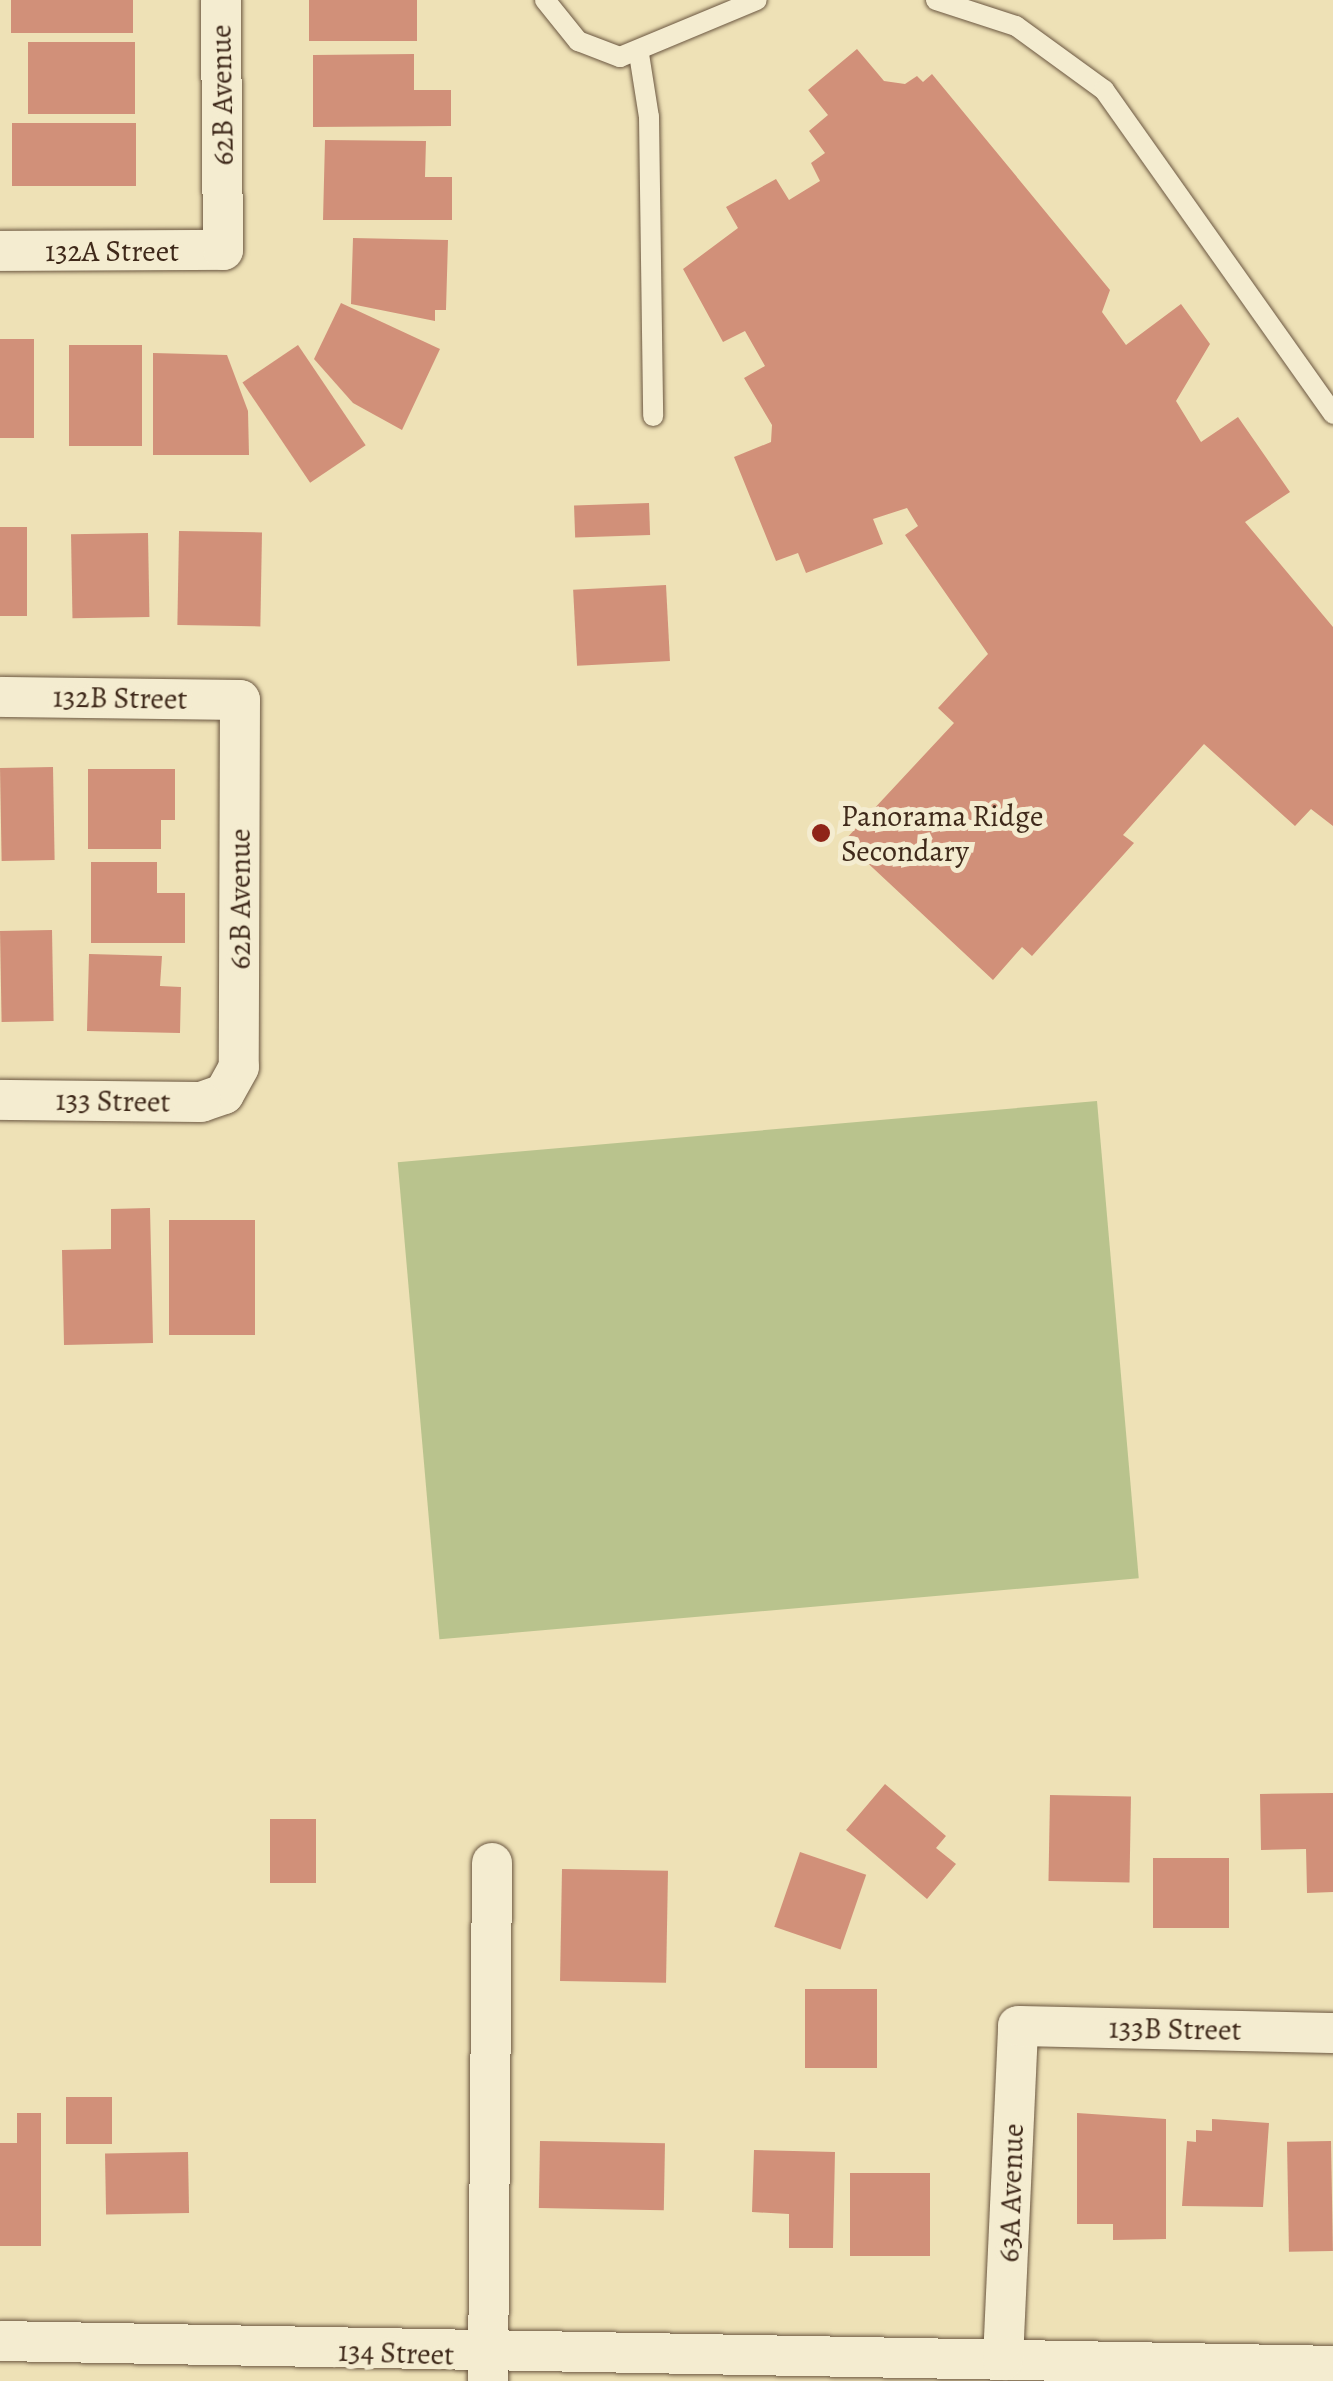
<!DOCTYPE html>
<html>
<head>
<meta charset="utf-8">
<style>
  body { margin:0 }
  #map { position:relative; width:1333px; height:2381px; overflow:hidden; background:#eee1b6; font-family:Alegreya,serif }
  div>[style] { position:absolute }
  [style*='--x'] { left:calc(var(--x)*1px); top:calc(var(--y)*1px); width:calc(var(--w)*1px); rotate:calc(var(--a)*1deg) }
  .green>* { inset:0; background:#b9c38d; transform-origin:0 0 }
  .building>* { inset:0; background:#d19079; transform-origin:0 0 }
  .roads { filter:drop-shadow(0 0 2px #6b5741) drop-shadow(0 0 2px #6b5741) }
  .lane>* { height:20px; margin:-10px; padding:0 10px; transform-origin:10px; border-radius:10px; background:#f4ecd0 }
  .street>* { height:40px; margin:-20px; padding:0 20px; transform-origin:20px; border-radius:20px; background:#f4ecd0 }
  .dots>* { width:28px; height:28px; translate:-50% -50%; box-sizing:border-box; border:5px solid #f4ecd0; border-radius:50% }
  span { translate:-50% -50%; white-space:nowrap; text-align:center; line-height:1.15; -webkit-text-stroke:10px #f4ecd0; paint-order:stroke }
  .street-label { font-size:30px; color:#3f291a }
  .poi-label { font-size:30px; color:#3f291a }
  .left { translate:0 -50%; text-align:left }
</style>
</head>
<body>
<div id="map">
  <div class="green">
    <i style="left:1097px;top:1101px;width:479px;height:702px;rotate:85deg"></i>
  </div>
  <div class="building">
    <i style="left:11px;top:0;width:122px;height:33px"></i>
    <i style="left:309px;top:0;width:108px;height:41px"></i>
    <i style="left:28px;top:42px;width:107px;height:72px"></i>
    <i style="clip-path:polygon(857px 49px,884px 81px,905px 84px,917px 76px,923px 82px,932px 74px,1110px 290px,1102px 312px,1126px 345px,1181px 304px,1210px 344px,1176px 401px,1201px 442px,1238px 417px,1290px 492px,1245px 522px,1333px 627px,1333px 826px,1311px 809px,1295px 826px,1204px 744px,1123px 835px,1134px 843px,1032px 956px,1022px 947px,993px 980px,844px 841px,954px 723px,938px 708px,988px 654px,905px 535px,918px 526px,907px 508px,873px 519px,883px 544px,806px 573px,798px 553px,776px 561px,734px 457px,771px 442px,772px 425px,744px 378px,765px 366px,745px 331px,723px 342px,683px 269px,738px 228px,726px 207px,776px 179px,789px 200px,820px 181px,811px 163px,825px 153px,809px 131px,828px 115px,808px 90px)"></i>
    <i style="clip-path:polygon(414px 54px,414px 90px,451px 90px,451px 126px,313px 127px,313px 55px)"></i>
    <i style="left:12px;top:123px;width:124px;height:63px"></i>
    <i style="clip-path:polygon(325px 140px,426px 141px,425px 177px,452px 177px,452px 220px,323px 220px)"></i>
    <i style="clip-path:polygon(353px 238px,448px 240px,446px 310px,435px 310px,435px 321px,351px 304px)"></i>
    <i style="clip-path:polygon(341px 303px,440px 349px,402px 430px,353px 403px,314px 359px)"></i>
    <i style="left:0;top:339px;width:34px;height:99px"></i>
    <i style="left:69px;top:345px;width:73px;height:101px"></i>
    <i style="left:298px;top:345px;width:121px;height:67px;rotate:56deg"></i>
    <i style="clip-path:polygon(153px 353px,227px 355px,248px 411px,249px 455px,153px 455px)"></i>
    <i style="left:649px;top:503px;width:32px;height:75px;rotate:88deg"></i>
    <i style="left:0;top:527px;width:27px;height:89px"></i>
    <i style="left:179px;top:531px;width:83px;height:94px;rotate:1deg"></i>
    <i style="left:148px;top:533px;width:84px;height:77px;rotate:89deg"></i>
    <i style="left:666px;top:585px;width:76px;height:93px;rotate:87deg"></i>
    <i style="left:53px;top:767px;width:93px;height:53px;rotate:89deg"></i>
    <i style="clip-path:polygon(88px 769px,175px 769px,175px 820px,161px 820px,161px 849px,88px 849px)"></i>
    <i style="clip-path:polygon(91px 862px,157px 862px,157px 893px,185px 893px,185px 943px,91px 943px)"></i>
    <i style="left:52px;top:930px;width:91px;height:52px;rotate:89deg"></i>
    <i style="clip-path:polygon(89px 954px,162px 956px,160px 986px,181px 987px,180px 1033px,87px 1031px)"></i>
    <i style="clip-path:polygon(150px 1208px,153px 1343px,64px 1345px,62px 1250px,111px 1249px,111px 1209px)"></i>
    <i style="left:169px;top:1220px;width:86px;height:115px"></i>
    <i style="clip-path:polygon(885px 1784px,946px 1836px,936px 1848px,956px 1864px,927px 1899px,846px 1830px)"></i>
    <i style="clip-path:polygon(1333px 1793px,1333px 1892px,1307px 1893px,1306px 1849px,1261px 1850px,1260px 1794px)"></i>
    <i style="left:1050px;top:1795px;width:81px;height:86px;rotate:1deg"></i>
    <i style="left:270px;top:1819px;width:46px;height:64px"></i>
    <i style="left:800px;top:1852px;width:70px;height:79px;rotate:19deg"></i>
    <i style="left:1153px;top:1858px;width:76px;height:70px"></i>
    <i style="left:562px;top:1869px;width:106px;height:112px;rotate:1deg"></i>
    <i style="left:805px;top:1989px;width:72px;height:79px"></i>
    <i style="left:66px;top:2097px;width:46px;height:47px"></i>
    <i style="clip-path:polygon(17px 2113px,41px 2113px,41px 2246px,0 2246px,0 2143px,17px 2143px)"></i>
    <i style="clip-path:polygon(1077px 2113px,1166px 2119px,1166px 2239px,1113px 2240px,1113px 2224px,1077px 2224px)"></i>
    <i style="clip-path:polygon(1212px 2119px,1269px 2123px,1263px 2207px,1182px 2206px,1187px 2141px,1196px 2142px,1196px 2130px,1212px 2131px)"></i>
    <i style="left:540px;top:2141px;width:125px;height:67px;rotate:1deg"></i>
    <i style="left:1331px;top:2141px;width:110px;height:44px;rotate:89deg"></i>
    <i style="clip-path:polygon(754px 2150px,835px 2152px,833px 2248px,789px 2248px,789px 2214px,752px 2212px)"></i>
    <i style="left:188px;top:2152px;width:61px;height:83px;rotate:89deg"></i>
    <i style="left:850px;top:2173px;width:80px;height:83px"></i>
  </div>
  <div class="roads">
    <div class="lane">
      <i style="--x:545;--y:0;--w:53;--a:51.2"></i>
      <i style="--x:578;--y:41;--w:45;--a:20.9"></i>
      <i style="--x:620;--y:57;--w:148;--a:-22.6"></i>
      <i style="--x:936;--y:0;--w:84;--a:18"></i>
      <i style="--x:1016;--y:26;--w:109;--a:36"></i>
      <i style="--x:1104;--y:90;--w:397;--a:54.7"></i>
      <i style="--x:639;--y:54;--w:64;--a:81"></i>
      <i style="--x:649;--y:117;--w:299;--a:89.2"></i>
    </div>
    <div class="street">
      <i style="--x:0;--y:251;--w:223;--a:-0.3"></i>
      <i style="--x:223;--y:250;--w:250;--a:-90.5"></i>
      <i style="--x:0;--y:697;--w:240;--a:0.7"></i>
      <i style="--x:240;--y:700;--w:367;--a:90.2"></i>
      <i style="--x:239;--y:1067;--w:31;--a:119"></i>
      <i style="--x:224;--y:1094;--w:24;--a:161"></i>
      <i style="--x:201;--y:1102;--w:201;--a:-179.4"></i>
      <i style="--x:0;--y:2341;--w:1333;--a:1.07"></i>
      <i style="--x:1003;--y:2360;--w:334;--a:-87.4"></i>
      <i style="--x:1018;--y:2026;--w:315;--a:1.3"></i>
      <i style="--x:488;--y:2381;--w:518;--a:-89.56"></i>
    </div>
  </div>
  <div class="dots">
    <i style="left:821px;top:833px;background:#8f2418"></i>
  </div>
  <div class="street-label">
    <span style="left:222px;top:95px;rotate:-91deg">62B Avenue</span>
    <span style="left:112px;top:251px">132A Street</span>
    <span style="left:120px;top:698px;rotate:1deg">132B Street</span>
    <span style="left:240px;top:899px;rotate:-90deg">62B Avenue</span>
    <span style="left:113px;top:1101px;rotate:1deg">133 Street</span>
    <span style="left:1175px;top:2029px;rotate:1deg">133B Street</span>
    <span style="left:1011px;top:2193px;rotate:-88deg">63A Avenue</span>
    <span style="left:396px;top:2353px;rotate:2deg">134 Street</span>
  </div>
  <div class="poi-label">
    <span class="left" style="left:841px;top:833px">Panorama Ridge<br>Secondary</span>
  </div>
</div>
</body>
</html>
